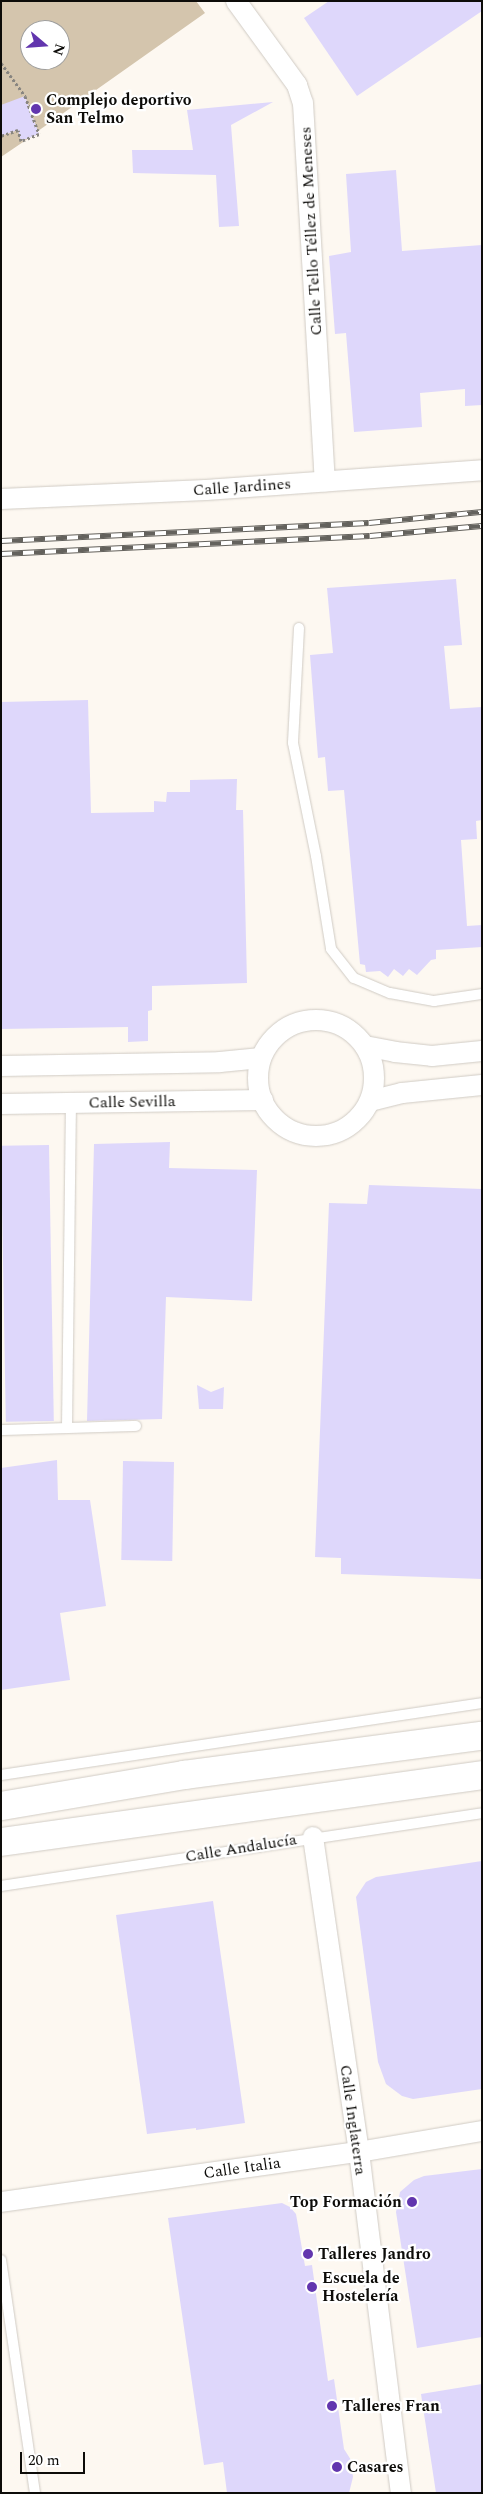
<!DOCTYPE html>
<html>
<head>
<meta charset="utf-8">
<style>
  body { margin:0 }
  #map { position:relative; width:483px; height:2494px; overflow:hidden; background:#fdf8f1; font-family:Spectral,serif }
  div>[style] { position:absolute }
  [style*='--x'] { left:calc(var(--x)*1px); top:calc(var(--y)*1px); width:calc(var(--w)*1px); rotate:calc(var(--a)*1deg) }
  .green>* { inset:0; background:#d4c5ad }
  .building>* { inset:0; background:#ded7fb; transform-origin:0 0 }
  .path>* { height:3px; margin-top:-1.5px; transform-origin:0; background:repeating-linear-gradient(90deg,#888580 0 2.5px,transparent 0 5px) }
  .roads { filter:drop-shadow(0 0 1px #d0cbc4) drop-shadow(0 0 1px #d0cbc4) }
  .lane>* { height:10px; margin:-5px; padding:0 5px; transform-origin:5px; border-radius:5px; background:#fff }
  .street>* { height:20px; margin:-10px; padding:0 10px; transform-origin:10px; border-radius:10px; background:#fff }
  .street>.ring { margin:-10px; padding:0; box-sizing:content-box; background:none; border:20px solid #fff; border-radius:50% }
  .secondary>* { height:28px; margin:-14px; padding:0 14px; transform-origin:14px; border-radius:14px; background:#fff }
  .rail>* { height:5.5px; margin-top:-2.75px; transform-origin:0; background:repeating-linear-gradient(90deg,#fff 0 11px,#64625d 0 22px); box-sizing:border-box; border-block:1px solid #64625d }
  .dots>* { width:14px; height:14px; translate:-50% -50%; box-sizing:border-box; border:2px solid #fff; border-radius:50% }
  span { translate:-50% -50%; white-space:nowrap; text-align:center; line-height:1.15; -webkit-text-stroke:4.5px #fff; paint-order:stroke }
  .poi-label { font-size:16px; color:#0d0c09; font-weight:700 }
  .left { translate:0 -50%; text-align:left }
  .right { translate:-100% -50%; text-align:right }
  .street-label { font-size:16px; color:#0d0c09 }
  .frame { position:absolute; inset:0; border:2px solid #0d0c09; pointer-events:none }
  .north { position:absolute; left:20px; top:20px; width:50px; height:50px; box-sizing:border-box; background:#fff; border:1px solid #9e9e9d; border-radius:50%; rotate:108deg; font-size:14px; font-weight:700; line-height:20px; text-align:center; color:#0d0c09 }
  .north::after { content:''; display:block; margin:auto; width:18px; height:22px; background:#6236ae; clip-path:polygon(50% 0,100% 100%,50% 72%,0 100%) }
  .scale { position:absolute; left:20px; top:2452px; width:65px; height:22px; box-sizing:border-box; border:2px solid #0d0c09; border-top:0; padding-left:6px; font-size:15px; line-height:18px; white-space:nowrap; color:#0d0c09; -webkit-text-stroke:4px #fff; paint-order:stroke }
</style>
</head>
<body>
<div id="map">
  <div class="green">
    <i style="clip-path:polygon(evenodd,1px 1px,196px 1px,205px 13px,38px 131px,39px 134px,29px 138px,1px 157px,1px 1px,30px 30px,60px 30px,60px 60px,30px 60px,30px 30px)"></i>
  </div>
  <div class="building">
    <i style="clip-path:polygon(329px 1px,482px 1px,482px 11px,357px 96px,304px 18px)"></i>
    <i style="clip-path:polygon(25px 96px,39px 134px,21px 141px,18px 130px,1px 136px,1px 105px)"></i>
    <i style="clip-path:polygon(273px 102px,231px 125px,239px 226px,219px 227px,216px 175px,133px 173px,132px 150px,193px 150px,187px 110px)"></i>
    <i style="clip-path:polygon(396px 170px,402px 251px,482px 245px,482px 405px,465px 406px,465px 389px,420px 393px,422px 427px,354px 432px,346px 333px,335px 334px,329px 256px,351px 252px,346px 174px)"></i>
    <i style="clip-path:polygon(456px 579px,462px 645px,444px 646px,450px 709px,482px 707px,482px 820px,476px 821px,477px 839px,461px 840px,467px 926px,482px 925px,482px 947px,436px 950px,436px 959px,431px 960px,417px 975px,409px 969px,403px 976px,394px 969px,388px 977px,380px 971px,366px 972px,365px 965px,360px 964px,344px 790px,328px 791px,325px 757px,318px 758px,310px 655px,333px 653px,327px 588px)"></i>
    <i style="clip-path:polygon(88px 700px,91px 813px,154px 812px,154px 801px,166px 802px,167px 792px,190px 792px,190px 780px,237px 779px,236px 810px,243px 810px,247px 983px,152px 986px,152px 1010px,148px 1011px,148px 1041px,128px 1042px,128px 1027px,1px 1029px,1px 702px)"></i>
    <i style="clip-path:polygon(170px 1142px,169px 1168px,257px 1170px,252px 1301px,166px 1297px,162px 1419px,87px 1421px,94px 1144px)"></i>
    <i style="left:49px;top:1145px;width:276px;height:48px;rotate:89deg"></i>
    <i style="clip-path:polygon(369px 1185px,482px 1189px,482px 1579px,341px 1574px,341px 1558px,315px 1557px,329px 1203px,367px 1204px)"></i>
    <i style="clip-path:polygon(197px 1385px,211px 1392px,224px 1387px,223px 1409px,199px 1409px)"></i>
    <i style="clip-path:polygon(57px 1460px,58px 1500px,90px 1500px,106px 1606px,60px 1613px,70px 1680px,1px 1690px,1px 1468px)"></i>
    <i style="left:123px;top:1461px;width:51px;height:99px;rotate:1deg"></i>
    <i style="clip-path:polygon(482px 1861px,482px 2089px,413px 2099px,402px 2096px,386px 2084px,378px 2062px,356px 1897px,366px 1882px,376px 1877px)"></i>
    <i style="clip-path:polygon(213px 1901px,245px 2123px,196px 2130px,196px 2128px,147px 2134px,116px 1915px)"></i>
    <i style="clip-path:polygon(482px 2169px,482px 2337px,417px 2348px,396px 2212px,400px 2192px,414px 2180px,424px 2176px)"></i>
    <i style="clip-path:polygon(282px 2203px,290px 2207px,296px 2214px,305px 2266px,312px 2265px,328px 2381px,334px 2379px,344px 2449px,351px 2460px,353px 2477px,349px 2493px,227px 2493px,223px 2462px,204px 2465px,168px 2218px)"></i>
    <i style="clip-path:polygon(482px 2384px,482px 2493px,436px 2493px,421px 2394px)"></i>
  </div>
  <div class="path">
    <i style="--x:1;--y:63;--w:41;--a:54"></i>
    <i style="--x:25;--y:96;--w:40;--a:69.8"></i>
    <i style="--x:39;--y:134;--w:19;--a:159"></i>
    <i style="--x:21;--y:141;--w:11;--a:-105"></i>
    <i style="--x:18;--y:130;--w:18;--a:161"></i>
  </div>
  <div class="roads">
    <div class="lane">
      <i style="--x:299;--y:628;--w:115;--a:93"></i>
      <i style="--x:293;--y:743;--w:115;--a:78.5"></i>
      <i style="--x:316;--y:856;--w:94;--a:80.8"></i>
      <i style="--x:331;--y:949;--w:37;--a:52"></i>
      <i style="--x:354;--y:978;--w:39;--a:23"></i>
      <i style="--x:390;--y:993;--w:45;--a:10.3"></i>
      <i style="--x:434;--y:1001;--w:49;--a:-8.3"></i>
      <i style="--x:67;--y:1428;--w:325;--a:-89.3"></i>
      <i style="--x:1;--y:1430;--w:135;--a:-1.7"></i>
      <i style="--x:1;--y:1775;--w:486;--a:-8.5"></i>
      <i style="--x:1;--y:1886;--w:487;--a:-8.6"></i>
      <i style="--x:1;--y:2260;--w:235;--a:81.7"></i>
    </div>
    <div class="street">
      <i style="--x:236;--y:1;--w:104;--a:54"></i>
      <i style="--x:297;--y:85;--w:19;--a:72"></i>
      <i style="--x:303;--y:103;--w:379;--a:86.7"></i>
      <i style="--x:1;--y:499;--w:205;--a:-2.5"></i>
      <i style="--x:206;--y:490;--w:277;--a:-4.1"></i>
      <i class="ring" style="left:258px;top:1020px;width:96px;height:96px"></i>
      <i style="--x:365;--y:1046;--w:31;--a:11"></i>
      <i style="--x:395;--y:1052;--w:37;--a:6"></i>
      <i style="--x:432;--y:1056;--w:50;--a:-5.7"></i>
      <i style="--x:1;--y:1066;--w:219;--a:-1"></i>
      <i style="--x:220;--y:1062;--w:41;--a:-5.6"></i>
      <i style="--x:370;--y:1101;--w:33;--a:-14"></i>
      <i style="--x:402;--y:1093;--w:80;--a:-5.7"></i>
      <i style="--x:1;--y:1104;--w:262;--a:-0.9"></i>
      <i style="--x:313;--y:1837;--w:318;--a:81.7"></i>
      <i style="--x:359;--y:2152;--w:344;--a:83"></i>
      <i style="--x:1;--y:2202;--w:361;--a:-8"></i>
      <i style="--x:359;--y:2152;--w:125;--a:-9.7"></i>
    </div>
    <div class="secondary">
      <i style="--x:1;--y:1806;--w:186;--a:-9.6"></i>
      <i style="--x:184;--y:1775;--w:301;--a:-7.5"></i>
      <i style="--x:1;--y:1842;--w:486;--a:-7.9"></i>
    </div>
  </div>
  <div class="rail">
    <i style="--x:1;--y:541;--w:368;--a:-2.8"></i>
    <i style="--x:369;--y:523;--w:114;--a:-5.6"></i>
    <i style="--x:1;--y:554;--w:369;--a:-2.8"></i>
    <i style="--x:370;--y:536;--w:112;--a:-5.1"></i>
  </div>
  <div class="dots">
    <i style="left:36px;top:109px;background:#6236ae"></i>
    <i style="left:412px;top:2202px;background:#6236ae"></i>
    <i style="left:308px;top:2254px;background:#6236ae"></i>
    <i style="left:312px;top:2287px;background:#6236ae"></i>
    <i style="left:332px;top:2406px;background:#6236ae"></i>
    <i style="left:337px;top:2467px;background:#6236ae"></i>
  </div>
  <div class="poi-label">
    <span class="left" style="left:46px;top:109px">Complejo deportivo<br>San Telmo</span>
    <span class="right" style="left:402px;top:2202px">Top Formación</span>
    <span class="left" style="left:318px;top:2254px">Talleres Jandro</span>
    <span class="left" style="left:322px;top:2287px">Escuela de<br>Hostelería</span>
    <span class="left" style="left:342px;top:2406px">Talleres Fran</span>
    <span class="left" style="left:347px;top:2467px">Casares</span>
  </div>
  <div class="street-label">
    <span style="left:311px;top:231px;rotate:-93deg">Calle Tello Téllez de Meneses</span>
    <span style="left:242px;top:487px;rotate:-4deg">Calle Jardines</span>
    <span style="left:132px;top:1102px;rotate:-1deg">Calle Sevilla</span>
    <span style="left:241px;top:1848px;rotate:-9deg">Calle Andalucía</span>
    <span style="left:353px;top:2120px;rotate:82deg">Calle Inglaterra</span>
    <span style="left:242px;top:2168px;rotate:-8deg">Calle Italia</span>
  </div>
  <div class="frame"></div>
  <div class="north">N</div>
  <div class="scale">20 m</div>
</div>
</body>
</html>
